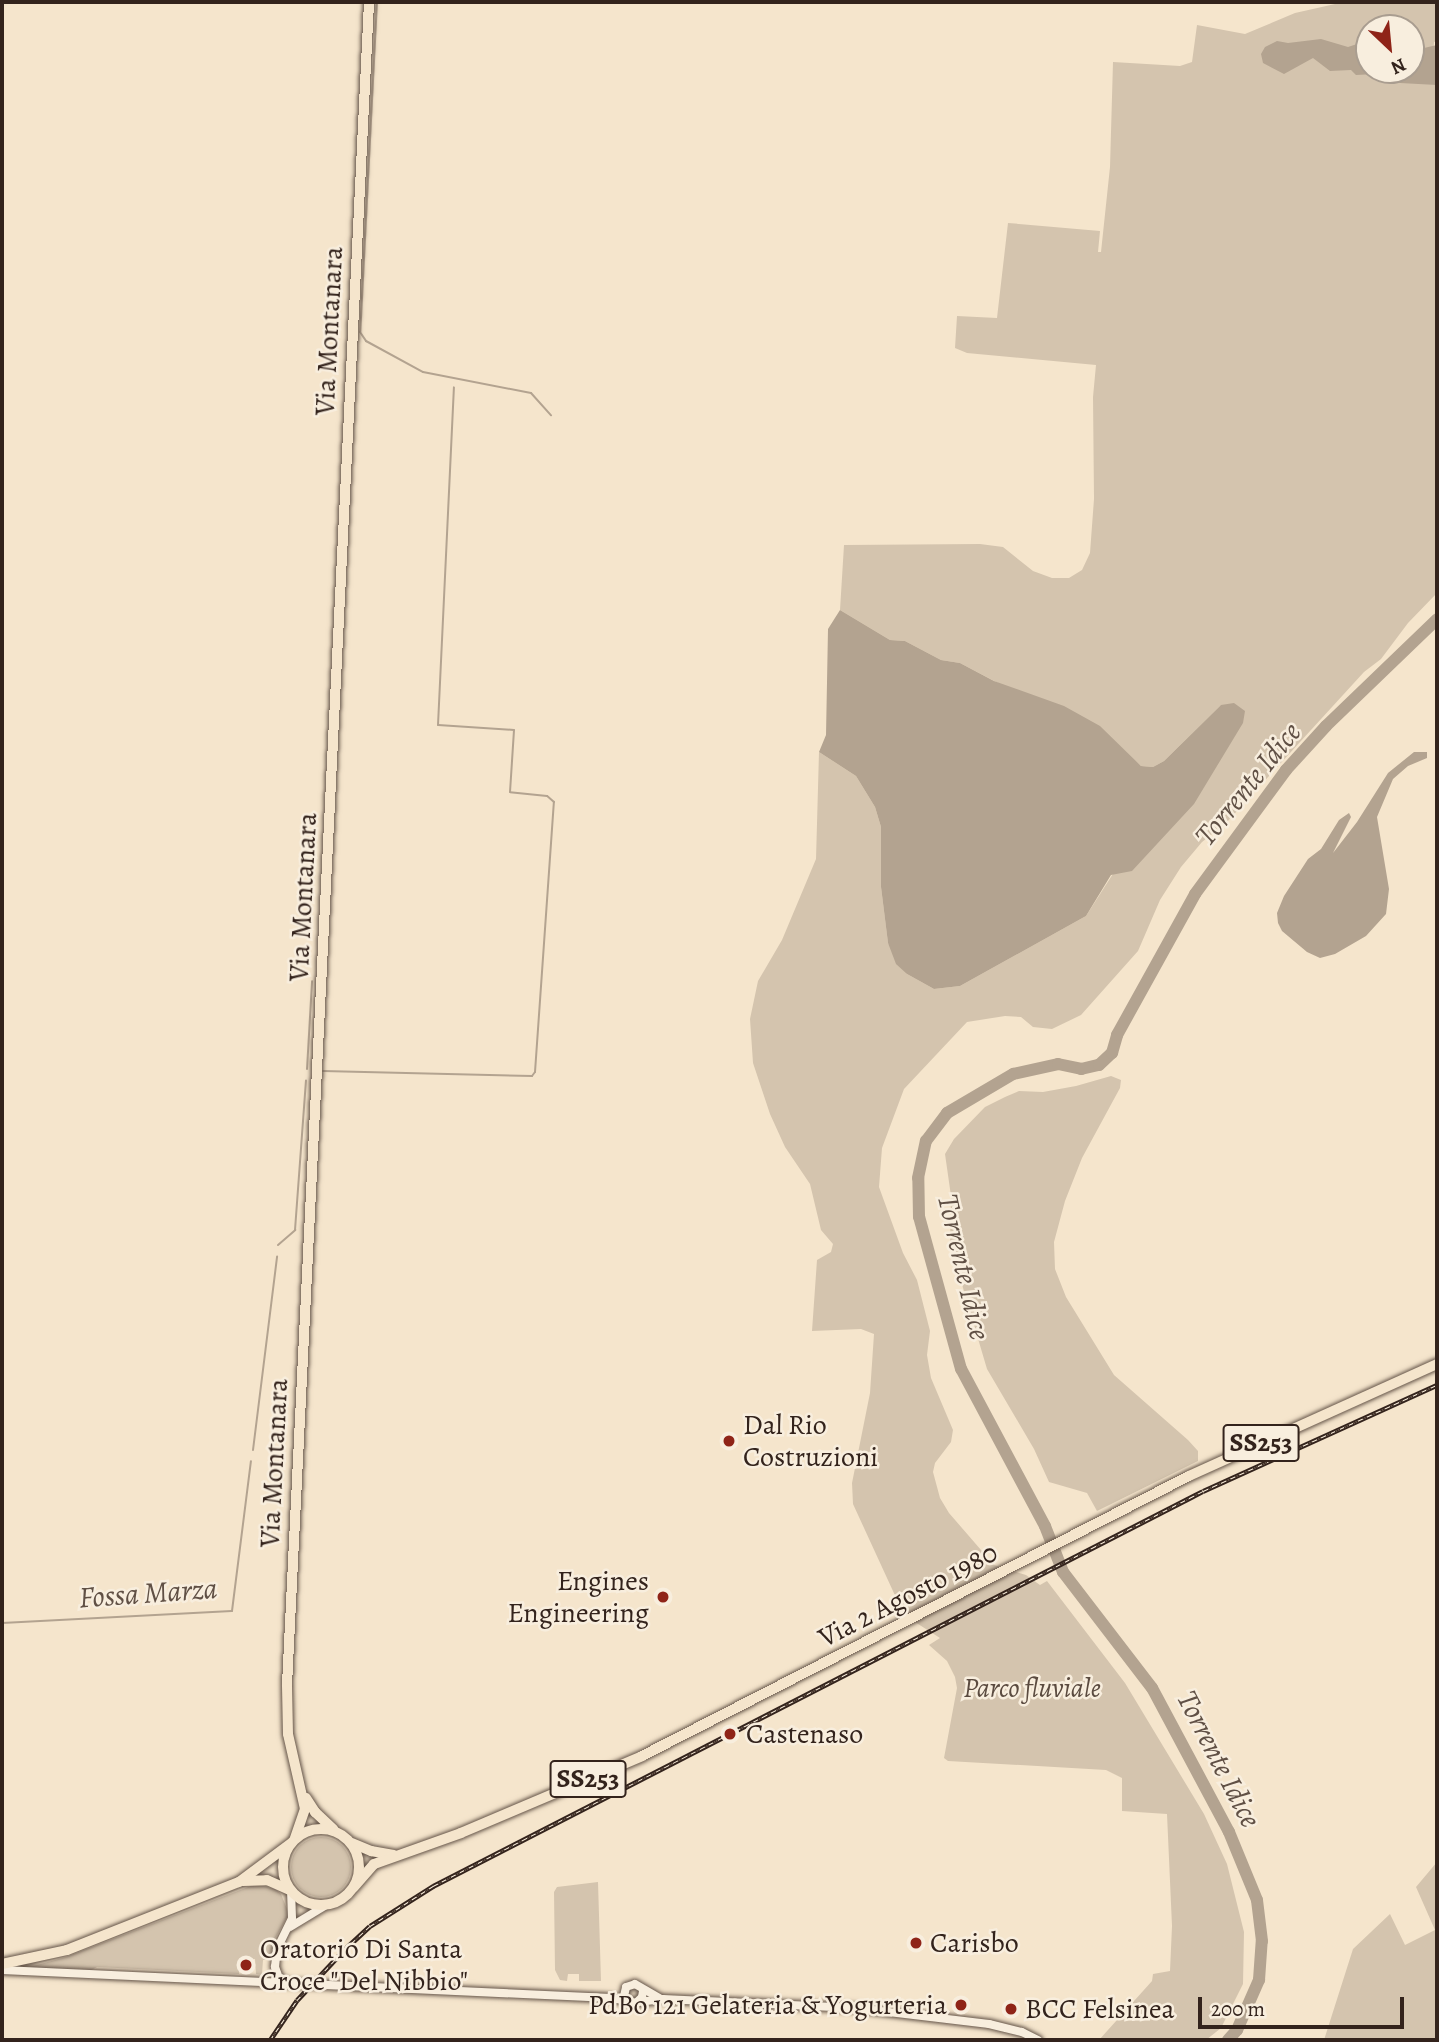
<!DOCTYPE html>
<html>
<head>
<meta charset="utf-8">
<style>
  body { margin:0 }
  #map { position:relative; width:1439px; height:2042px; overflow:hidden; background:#f5e5cc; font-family:Alegreya,serif }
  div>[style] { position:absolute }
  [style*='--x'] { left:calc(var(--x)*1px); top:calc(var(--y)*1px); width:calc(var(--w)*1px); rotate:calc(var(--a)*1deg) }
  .green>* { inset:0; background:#d4c4ae }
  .round { border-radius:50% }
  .water>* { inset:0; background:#b3a390 }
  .stream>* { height:2px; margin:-1px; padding:0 1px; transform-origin:1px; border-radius:1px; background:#b3a390 }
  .river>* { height:12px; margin:-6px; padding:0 6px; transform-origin:6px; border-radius:6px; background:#b3a390 }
  .roads { filter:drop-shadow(0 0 2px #645448) drop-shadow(0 0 2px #645448) }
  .minor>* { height:8px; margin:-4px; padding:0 4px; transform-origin:4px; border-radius:4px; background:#f8eede }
  .major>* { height:10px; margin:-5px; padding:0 5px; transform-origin:5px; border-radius:5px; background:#f5e5cc }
  .major>.ring { margin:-5px; padding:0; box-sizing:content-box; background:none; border:10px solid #f5e5cc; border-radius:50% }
  .rail>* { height:4.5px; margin-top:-2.25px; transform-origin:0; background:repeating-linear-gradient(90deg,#f8eede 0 5px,#33231c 0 10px); box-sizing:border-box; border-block:2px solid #33231c }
  .dots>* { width:19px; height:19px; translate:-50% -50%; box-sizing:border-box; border:4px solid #f8eede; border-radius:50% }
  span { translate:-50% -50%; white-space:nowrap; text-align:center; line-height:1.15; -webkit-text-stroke:5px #f8eede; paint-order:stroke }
  .shield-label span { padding:2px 5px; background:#f8eede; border:2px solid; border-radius:5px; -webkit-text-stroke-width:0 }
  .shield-label { font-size:26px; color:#33231c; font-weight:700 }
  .street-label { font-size:28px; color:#33231c }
  .poi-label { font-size:28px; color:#33231c }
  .left { translate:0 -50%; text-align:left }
  .right { translate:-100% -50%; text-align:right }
  .park-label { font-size:28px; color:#5b4b40; font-style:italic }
  .water-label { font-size:30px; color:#605045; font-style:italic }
  .frame { position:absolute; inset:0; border:4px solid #33231c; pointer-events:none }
  .north { position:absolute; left:1355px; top:14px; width:70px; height:70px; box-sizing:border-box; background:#f8eede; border:2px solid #a99d90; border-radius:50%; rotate:154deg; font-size:19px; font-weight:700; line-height:28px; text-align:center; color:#33231c }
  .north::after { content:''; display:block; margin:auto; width:24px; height:32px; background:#8f2418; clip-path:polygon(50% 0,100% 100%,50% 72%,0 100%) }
  .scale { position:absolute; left:1198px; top:1997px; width:206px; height:32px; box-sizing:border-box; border:4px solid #33231c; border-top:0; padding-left:9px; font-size:21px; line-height:24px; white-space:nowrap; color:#33231c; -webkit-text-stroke:5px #f8eede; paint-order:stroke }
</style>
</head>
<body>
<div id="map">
  <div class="green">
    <i style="clip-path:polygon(evenodd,1344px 2px,1437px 2px,1437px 41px,1434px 42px,1433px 62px,1437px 66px,1437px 593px,1408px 623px,1381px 659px,1364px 672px,1226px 823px,1202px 842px,1181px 867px,1160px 900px,1138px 951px,1081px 1015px,1052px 1029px,1033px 1027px,1021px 1017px,1005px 1016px,967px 1022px,904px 1089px,882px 1148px,879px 1187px,903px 1253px,917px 1280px,930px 1331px,927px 1355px,931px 1378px,953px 1430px,951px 1442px,935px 1463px,933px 1472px,940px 1498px,949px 1513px,994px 1565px,1026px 1575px,1040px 1585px,1047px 1581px,1125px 1683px,1204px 1814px,1227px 1864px,1244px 1932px,1243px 1984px,1221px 2028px,1206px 2040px,1099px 2040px,1152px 1981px,1153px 1974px,1170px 1971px,1172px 1926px,1167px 1814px,1122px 1811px,1122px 1778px,1106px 1770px,948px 1761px,944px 1758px,957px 1688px,955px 1677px,947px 1661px,929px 1645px,940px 1638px,904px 1615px,853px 1504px,852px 1483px,870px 1393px,874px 1334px,861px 1329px,812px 1331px,817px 1260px,831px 1252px,833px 1244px,821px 1230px,810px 1184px,785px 1147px,770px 1114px,753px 1063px,750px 1019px,758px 981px,782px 940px,816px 859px,819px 752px,856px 776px,875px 807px,881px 827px,881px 887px,888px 943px,907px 974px,934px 989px,960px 986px,1086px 916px,1221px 705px,1164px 761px,1153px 767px,1141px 766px,1118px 746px,960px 663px,941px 660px,905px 641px,890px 640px,840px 610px,844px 545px,980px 544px,1003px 547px,1033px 571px,1052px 578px,1069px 578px,1082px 570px,1090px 553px,1094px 499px,1093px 397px,1096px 365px,967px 353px,955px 348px,957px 316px,997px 318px,1008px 223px,1100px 231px,1098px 252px,1101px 252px,1110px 167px,1113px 62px,1180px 66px,1192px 62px,1197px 25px,1245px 34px,1295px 13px,1344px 2px,1369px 28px,1411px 28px,1411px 70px,1369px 70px,1369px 28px)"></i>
    <i style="clip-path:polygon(1111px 1076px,1121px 1080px,1120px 1088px,1082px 1158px,1065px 1201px,1054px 1242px,1055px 1269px,1066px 1297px,1114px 1375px,1188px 1440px,1198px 1451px,1198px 1461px,1097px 1511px,1087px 1493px,1049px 1482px,1034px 1449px,987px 1369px,950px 1244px,951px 1196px,945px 1154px,954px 1139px,985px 1107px,1005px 1097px,1019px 1091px,1043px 1092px,1076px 1086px)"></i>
    <i class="round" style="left:291px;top:1837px;width:60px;height:60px"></i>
    <i style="clip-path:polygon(1437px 1862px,1437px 2040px,1324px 2040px,1353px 1949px,1390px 1914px,1405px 1945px,1435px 1930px,1416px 1887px)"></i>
    <i style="clip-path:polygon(598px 1882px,601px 1981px,579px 1981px,579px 1974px,568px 1974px,567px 1981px,560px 1980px,555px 1970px,554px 1892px,557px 1887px)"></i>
    <i style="clip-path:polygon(256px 1884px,275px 1889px,281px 1894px,289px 1914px,273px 1942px,270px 1960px,263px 1960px,262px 1975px,256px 1974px,255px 1959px,239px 1960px,239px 1974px,97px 1967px,90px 1971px,26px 1968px,66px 1957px)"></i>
  </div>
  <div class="water">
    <i style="clip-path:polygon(1321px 39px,1348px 47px,1369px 40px,1369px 70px,1411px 70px,1411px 51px,1437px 45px,1437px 85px,1400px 83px,1376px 74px,1356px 75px,1351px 70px,1330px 71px,1313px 58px,1284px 74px,1263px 63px,1261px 54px,1265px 47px,1277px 41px,1288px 43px)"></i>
    <i style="clip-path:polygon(840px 610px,890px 640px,905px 641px,941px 660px,960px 663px,994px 681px,1064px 706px,1100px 726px,1141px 766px,1153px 767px,1164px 761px,1221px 705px,1234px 703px,1245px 711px,1243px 723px,1194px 804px,1132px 871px,1111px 875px,1086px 916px,960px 986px,934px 989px,907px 974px,896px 964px,888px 943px,881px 887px,881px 827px,875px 807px,856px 776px,819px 752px,826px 735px,828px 629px)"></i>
    <i style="clip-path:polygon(1414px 752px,1427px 752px,1427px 758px,1408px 766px,1393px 779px,1377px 817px,1389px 889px,1386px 914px,1366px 936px,1335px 954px,1320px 958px,1307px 952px,1282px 931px,1278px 923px,1277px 913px,1284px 896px,1308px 859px,1321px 849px,1339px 820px,1349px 813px,1351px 817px,1333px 853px,1357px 822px,1388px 773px)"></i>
  </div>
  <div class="stream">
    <i style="--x:377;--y:2;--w:330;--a:92.9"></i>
    <i style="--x:360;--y:332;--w:11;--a:56"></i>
    <i style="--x:366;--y:341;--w:65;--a:28.5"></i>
    <i style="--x:423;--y:372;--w:110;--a:11"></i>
    <i style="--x:531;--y:393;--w:30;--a:48"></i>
    <i style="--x:307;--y:1069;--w:88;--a:-86.7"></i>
    <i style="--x:323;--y:1071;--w:209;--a:1.4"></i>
    <i style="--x:532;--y:1076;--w:5;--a:-53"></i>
    <i style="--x:535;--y:1072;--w:271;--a:-86"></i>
    <i style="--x:554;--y:802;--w:9;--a:-139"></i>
    <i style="--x:547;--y:796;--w:37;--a:-174"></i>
    <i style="--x:510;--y:792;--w:62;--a:-86.3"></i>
    <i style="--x:514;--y:730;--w:76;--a:-176.2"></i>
    <i style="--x:438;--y:725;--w:338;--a:-87.3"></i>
    <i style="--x:278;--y:1245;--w:23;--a:-41"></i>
    <i style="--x:295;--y:1230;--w:150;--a:-85.8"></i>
    <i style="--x:253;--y:1450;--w:195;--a:-82.9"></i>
    <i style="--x:2;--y:1623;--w:230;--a:-3"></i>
    <i style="--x:232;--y:1611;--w:151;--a:-82.8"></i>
  </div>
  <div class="river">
    <i style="--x:1228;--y:2040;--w:13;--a:-48"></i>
    <i style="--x:1237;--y:2030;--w:55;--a:-66.3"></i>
    <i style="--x:1259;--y:1980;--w:39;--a:-86"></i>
    <i style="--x:1262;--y:1941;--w:41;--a:-97"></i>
    <i style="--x:1257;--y:1900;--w:74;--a:-112.4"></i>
    <i style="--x:1229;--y:1832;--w:163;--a:-118.1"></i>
    <i style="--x:1152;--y:1688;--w:146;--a:-127.5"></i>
    <i style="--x:1063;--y:1572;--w:49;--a:-111.4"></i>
    <i style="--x:1045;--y:1526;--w:178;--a:-118.1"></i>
    <i style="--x:961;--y:1369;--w:158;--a:-105.4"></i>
    <i style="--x:919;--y:1217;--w:39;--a:-91"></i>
    <i style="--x:918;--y:1178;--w:38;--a:-78"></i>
    <i style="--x:926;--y:1141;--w:35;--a:-53"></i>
    <i style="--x:947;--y:1113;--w:77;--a:-30.6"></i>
    <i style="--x:1013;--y:1074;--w:46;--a:-12.5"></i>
    <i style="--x:1058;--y:1064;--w:24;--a:12"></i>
    <i style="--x:1081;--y:1069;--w:18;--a:-13"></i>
    <i style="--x:1099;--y:1065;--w:18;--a:-43"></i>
    <i style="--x:1112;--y:1053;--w:19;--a:-74"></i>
    <i style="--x:1117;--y:1035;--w:161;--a:-61"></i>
    <i style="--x:1195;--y:894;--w:154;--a:-53.7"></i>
    <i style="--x:1286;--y:770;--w:59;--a:-47.7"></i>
    <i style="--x:1326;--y:726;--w:154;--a:-43.9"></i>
  </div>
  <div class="roads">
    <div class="minor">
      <i style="--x:290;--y:1927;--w:44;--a:-31.2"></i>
      <i style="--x:2;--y:1970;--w:609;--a:2.64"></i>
      <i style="--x:610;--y:1998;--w:18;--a:9"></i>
      <i style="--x:287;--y:1983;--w:9;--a:-148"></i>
      <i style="--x:279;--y:1978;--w:12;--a:-110"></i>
      <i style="--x:275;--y:1967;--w:18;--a:-84"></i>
      <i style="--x:277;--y:1949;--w:34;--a:-64"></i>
      <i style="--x:292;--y:1918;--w:26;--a:-92"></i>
      <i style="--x:643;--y:1991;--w:6;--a:99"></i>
      <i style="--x:642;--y:1997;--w:8;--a:135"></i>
      <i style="--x:636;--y:2003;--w:8;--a:-166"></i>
      <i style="--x:628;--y:2001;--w:6;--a:-129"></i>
      <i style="--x:624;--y:1996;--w:9;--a:-77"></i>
      <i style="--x:626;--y:1987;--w:9;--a:-18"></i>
      <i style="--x:635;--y:1984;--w:28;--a:30"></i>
      <i style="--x:638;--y:2002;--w:25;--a:-7"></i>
      <i style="--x:663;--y:1999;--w:192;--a:2.7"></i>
      <i style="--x:855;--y:2008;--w:135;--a:6.8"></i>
      <i style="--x:989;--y:2024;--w:34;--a:14"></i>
      <i style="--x:1022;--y:2032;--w:18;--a:27"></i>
    </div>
    <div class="major">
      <i style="--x:306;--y:1798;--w:17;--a:57"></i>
      <i style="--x:315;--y:1812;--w:25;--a:43"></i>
      <i class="ring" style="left:283px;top:1829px;width:66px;height:66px"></i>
      <i style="--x:295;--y:1838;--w:31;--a:-71"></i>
      <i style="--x:305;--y:1809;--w:77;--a:-102.8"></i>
      <i style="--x:288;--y:1734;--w:49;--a:-91.2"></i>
      <i style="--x:287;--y:1685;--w:1685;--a:-87.21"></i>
      <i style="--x:352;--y:1843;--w:21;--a:23"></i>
      <i style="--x:371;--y:1851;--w:23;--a:10"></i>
      <i style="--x:243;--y:1881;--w:24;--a:-2"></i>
      <i style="--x:267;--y:1880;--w:24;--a:24"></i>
      <i style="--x:354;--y:1887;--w:30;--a:-49"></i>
      <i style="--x:374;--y:1864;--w:92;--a:-19.6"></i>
      <i style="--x:461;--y:1833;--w:197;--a:-23"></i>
      <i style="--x:642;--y:1756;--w:614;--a:-27.11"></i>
      <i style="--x:1189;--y:1476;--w:272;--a:-24.3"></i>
      <i style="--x:2;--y:1964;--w:66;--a:-12.2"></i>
      <i style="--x:67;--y:1950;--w:185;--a:-21.6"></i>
      <i style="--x:239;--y:1882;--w:64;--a:-36.7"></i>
    </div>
  </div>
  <div class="rail">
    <i style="--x:270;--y:2040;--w:48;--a:-56"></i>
    <i style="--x:297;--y:2000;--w:69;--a:-46.8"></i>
    <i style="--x:344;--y:1950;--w:35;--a:-43"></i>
    <i style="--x:370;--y:1926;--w:75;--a:-32.4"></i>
    <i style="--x:433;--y:1886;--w:865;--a:-27.16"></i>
    <i style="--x:1203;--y:1491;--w:257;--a:-24.4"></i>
  </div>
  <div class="dots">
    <i style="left:729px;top:1441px;background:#8f2418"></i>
    <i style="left:663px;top:1597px;background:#8f2418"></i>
    <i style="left:730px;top:1734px;background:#8f2418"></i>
    <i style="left:916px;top:1943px;background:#8f2418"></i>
    <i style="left:246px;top:1965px;background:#8f2418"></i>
    <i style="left:961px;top:2005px;background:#8f2418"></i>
    <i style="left:1011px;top:2009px;background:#8f2418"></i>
  </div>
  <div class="shield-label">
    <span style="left:1261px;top:1443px">SS253</span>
    <span style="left:588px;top:1779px">SS253</span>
  </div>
  <div class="street-label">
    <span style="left:329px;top:331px;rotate:-87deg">Via Montanara</span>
    <span style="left:303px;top:897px;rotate:-87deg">Via Montanara</span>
    <span style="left:274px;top:1463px;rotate:-87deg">Via Montanara</span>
    <span style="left:908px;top:1595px;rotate:-27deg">Via 2 Agosto 1980</span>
  </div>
  <div class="poi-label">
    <span class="left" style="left:743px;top:1441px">Dal Rio<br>Costruzioni</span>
    <span class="right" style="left:649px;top:1597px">Engines<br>Engineering</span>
    <span class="left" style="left:746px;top:1734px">Castenaso</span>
    <span class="left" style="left:930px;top:1943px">Carisbo</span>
    <span class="left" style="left:260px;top:1965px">Oratorio Di Santa<br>Croce "Del Nibbio"</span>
    <span class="right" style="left:947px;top:2005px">PdBo 121 Gelateria &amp; Yogurteria</span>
    <span class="left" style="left:1025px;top:2009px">BCC Felsinea</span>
  </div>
  <div class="park-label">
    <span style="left:1032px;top:1688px">Parco fluviale</span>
  </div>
  <div class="water-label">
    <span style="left:1248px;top:784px;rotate:-51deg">Torrente Idice</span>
    <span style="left:964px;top:1267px;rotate:77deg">Torrente Idice</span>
    <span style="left:148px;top:1593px;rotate:-4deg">Fossa Marza</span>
    <span style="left:1219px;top:1759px;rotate:63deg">Torrente Idice</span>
  </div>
  <div class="frame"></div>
  <div class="north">N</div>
  <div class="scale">200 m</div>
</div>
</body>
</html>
